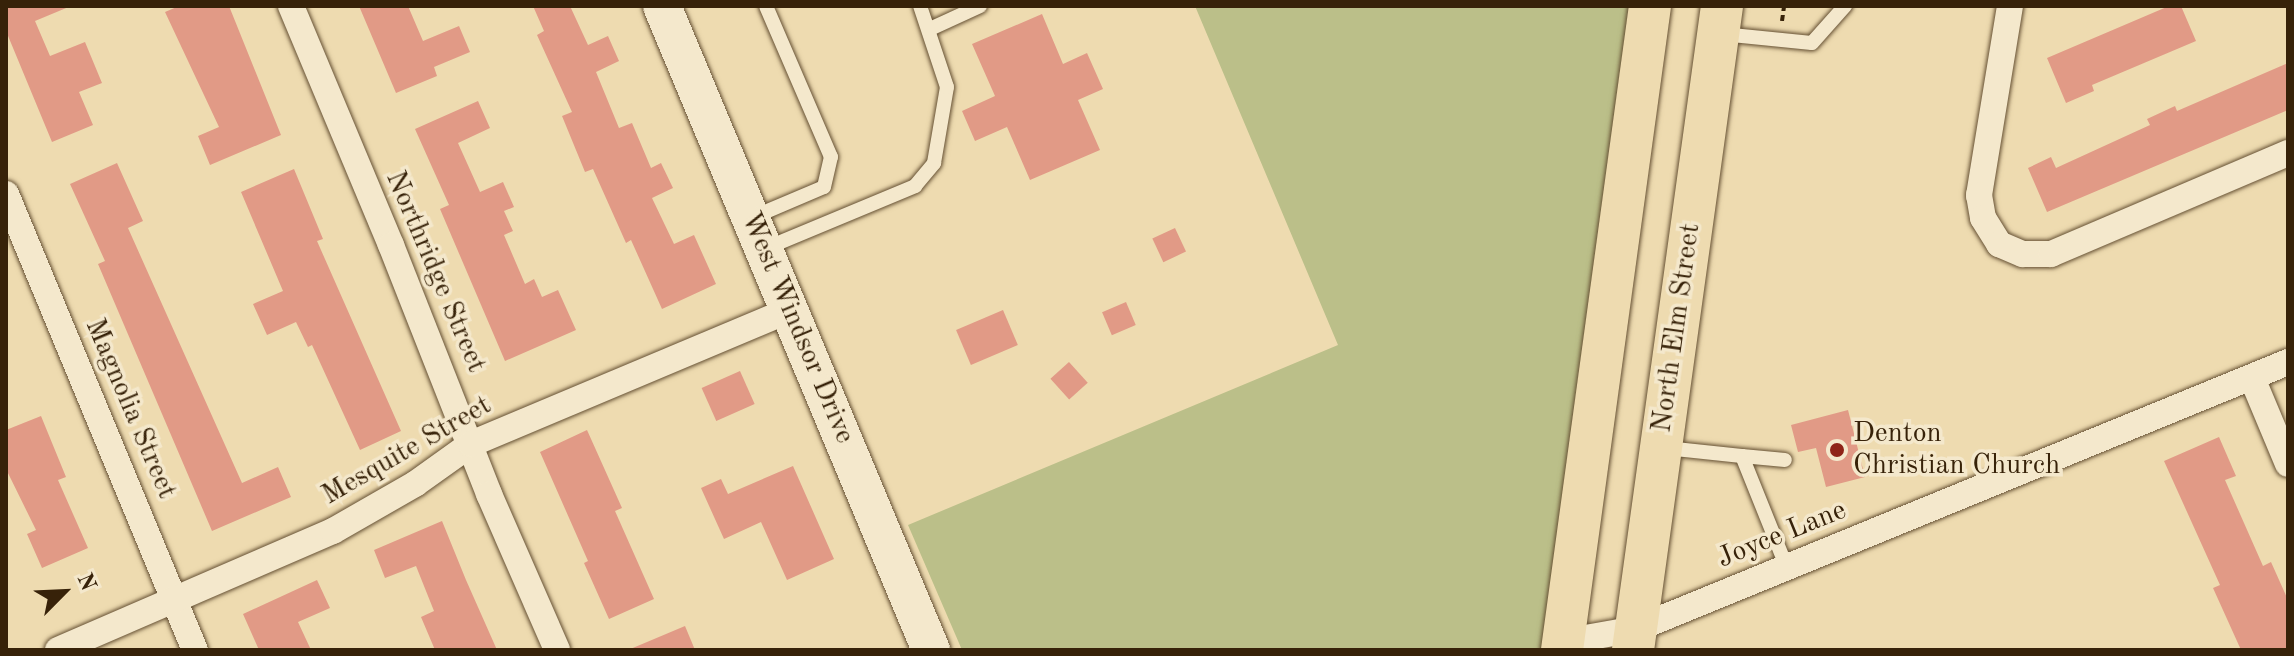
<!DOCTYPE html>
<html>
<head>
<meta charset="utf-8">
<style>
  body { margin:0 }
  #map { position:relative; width:2294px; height:656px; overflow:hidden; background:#eedbb0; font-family:"Old Standard TT",serif }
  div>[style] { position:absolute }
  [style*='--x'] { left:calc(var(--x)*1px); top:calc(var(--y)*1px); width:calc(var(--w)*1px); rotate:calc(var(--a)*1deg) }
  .green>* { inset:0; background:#bbbf89 }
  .building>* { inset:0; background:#e19a86; transform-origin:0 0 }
  .path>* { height:4px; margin-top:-2px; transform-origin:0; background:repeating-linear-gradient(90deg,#372209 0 6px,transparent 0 10px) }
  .roads { filter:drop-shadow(0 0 2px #655033) drop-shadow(0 0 2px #655033) }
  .lane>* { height:14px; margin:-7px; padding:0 7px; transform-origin:7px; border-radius:7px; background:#f4e8cc }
  .street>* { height:26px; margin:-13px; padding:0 13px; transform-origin:13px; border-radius:13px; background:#f4e8cc }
  .secondary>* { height:38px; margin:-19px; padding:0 19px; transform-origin:19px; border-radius:19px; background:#f4e8cc }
  .primary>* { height:42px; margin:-21px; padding:0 21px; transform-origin:21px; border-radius:21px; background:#eedbb0 }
  .dots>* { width:22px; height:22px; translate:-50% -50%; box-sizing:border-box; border:4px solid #f4e8cc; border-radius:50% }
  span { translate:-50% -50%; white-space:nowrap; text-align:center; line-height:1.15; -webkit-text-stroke:7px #f4e8cc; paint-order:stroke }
  .street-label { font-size:28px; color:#372209 }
  .poi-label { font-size:28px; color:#372209 }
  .left { translate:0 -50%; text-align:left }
  .frame { position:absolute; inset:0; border:8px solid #372209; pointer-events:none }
  .north { position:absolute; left:24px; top:552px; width:80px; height:80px; -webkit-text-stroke:6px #f4e8cc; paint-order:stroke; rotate:66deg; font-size:22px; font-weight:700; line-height:32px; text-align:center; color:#372209 }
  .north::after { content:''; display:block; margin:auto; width:28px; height:36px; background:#372209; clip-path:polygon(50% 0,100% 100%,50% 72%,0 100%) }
</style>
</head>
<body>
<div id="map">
  <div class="green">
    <i style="clip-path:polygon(1195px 6px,1635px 6px,1544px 650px,962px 650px,908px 525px,1338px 345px)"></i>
  </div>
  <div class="building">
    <i style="clip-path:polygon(6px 6px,71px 6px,35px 21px,50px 56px,85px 42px,102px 83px,79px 92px,93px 125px,52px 142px,6px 31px)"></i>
    <i style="clip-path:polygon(179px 6px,229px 6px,281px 135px,210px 165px,198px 136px,219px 127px,165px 12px)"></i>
    <i style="clip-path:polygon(359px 6px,408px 6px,423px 41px,459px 26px,470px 52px,434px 67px,437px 76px,396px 93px)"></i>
    <i style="clip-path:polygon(533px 6px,570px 6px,588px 45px,608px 36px,619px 61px,596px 72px,619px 128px,632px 123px,651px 168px,661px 163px,673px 188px,652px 198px,674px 244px,694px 235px,716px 284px,662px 309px,631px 240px,626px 243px,593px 169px,585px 172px,562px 116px,572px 112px,537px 35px,544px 31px)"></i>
    <i style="clip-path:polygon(2169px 6px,2181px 6px,2196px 41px,2092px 85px,2094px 91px,2066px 103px,2047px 58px)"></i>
    <i style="clip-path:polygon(1042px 14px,1063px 64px,1087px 53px,1103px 89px,1078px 100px,1100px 150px,1030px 180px,1007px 127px,975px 141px,962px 111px,995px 96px,972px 44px)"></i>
    <i style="clip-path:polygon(2288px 63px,2288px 110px,2047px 212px,2028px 168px,2051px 157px,2056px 168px,2150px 125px,2147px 119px,2175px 106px,2177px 111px)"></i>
    <i style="clip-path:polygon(478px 101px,490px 128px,458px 143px,480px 192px,503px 182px,514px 207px,504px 211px,513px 231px,504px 235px,525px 284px,534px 279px,542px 297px,558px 290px,576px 330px,505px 361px,440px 209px,449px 205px,415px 129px)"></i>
    <i style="clip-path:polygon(117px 163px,143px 221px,128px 228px,242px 483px,278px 467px,291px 497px,212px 531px,98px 264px,105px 261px,70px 184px)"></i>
    <i style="clip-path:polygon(294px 169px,323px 239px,317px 241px,401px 431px,360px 450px,312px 345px,308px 347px,296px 322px,267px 335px,253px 304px,283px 291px,241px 192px)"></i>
    <i style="left:1175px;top:228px;width:26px;height:25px;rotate:65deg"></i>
    <i style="left:1126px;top:302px;width:25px;height:26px;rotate:67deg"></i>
    <i style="left:1003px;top:310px;width:38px;height:51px;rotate:67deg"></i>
    <i style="left:1069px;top:362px;width:28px;height:25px;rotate:48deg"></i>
    <i style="left:740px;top:371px;width:36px;height:42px;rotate:66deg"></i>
    <i style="clip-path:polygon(1848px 410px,1865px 477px,1826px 487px,1816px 448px,1798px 452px,1791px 425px)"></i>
    <i style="clip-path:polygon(41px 416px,66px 477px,58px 480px,88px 548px,42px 568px,27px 534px,36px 530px,6px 469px,6px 430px)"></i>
    <i style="clip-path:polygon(587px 430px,622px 508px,615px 511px,654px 599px,609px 619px,584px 563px,588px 561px,540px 452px)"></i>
    <i style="clip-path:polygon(2219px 437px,2236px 476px,2225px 480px,2263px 566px,2271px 562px,2288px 600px,2288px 650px,2241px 650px,2213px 588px,2220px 585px,2164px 461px)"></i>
    <i style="clip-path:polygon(793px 466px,834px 559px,787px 580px,761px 522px,724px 539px,701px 488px,721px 479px,728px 494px)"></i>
    <i style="clip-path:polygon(442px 521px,466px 580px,497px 650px,435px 650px,421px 617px,434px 611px,416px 566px,385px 578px,374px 550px)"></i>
    <i style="clip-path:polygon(317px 580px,330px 608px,298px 622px,311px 650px,259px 650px,243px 614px)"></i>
    <i style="clip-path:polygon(685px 626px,695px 650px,628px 650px)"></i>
  </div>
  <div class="path">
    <i style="--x:1782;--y:21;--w:15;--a:-82"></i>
  </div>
  <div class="roads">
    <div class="lane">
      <i style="--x:930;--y:29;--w:55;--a:-24.7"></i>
      <i style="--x:1722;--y:34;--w:90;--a:5.7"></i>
      <i style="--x:1812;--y:43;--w:50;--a:-48.3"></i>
      <i style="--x:751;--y:218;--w:79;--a:-23"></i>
      <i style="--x:824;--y:187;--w:31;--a:-77"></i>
      <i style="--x:831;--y:157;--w:164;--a:-113.3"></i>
      <i style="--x:764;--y:249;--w:164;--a:-22.6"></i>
      <i style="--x:915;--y:186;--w:30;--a:-50"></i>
      <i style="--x:934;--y:163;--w:77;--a:-80.3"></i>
      <i style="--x:947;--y:87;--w:85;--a:-108.4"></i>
      <i style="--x:1666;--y:448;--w:76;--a:6"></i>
      <i style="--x:1742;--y:456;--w:121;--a:68.1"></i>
      <i style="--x:1742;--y:456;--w:43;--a:5.3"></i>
    </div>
    <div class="street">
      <i style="--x:291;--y:6;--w:259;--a:67.3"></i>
      <i style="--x:391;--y:245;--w:268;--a:68.5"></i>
      <i style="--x:489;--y:494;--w:170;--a:66.4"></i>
      <i style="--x:2010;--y:6;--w:192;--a:99.3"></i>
      <i style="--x:1979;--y:195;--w:23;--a:80"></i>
      <i style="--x:1983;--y:218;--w:31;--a:58"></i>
      <i style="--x:1999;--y:244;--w:26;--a:23"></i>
      <i style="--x:2023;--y:254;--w:28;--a:0"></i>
      <i style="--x:2051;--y:254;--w:258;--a:-23.1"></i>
      <i style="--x:6;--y:194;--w:494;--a:67.5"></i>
      <i style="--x:2252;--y:378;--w:93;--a:67.3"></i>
      <i style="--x:1563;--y:642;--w:74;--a:-10.1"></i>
      <i style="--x:1636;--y:629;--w:705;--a:-22.27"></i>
      <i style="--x:58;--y:650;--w:300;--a:-23.4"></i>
      <i style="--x:333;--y:531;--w:95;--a:-29.8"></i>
      <i style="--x:415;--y:484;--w:69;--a:-35.5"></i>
      <i style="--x:471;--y:444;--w:346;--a:-22.8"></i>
    </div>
    <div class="secondary">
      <i style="--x:662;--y:6;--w:698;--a:67.33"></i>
    </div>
    <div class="primary">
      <i style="--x:1562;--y:650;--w:650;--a:-82.22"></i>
      <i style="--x:1633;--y:650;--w:650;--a:-82.13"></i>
    </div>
  </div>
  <div class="dots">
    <i style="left:1837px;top:450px;background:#8f2418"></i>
  </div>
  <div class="street-label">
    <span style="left:435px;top:272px;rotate:67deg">Northridge Street</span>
    <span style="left:797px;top:328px;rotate:67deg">West Windsor Drive</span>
    <span style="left:1677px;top:328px;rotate:-82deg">North Elm Street</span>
    <span style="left:130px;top:409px;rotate:67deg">Magnolia Street</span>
    <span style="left:407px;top:451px;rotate:-30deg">Mesquite Street</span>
    <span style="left:1782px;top:535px;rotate:-22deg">Joyce Lane</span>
  </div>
  <div class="poi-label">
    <span class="left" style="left:1853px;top:450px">Denton<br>Christian Church</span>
  </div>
  <div class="frame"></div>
  <div class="north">N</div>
</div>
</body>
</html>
